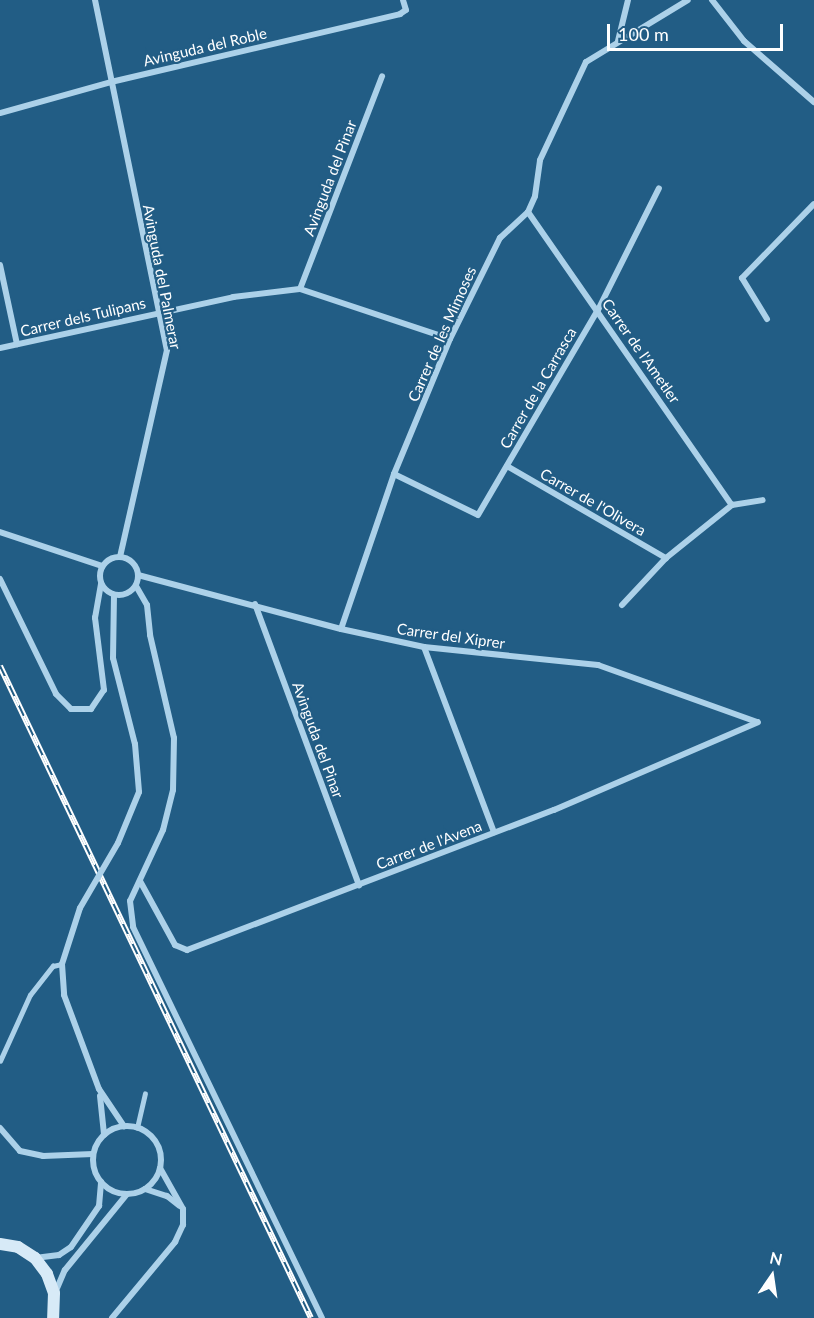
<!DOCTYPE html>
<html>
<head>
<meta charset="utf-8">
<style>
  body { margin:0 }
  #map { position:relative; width:814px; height:1318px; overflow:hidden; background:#225d85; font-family:Lato,sans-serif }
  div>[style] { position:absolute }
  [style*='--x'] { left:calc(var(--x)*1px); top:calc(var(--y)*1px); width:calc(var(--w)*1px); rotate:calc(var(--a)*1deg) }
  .service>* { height:4.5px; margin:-2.25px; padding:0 2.25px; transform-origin:2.25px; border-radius:2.25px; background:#acd1e9 }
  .minor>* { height:6px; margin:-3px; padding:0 3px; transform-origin:3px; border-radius:3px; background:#acd1e9 }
  .minor>.ring { margin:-3px; padding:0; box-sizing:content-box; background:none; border:6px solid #acd1e9; border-radius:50% }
  .secondary>* { height:12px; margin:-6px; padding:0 6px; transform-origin:6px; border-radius:6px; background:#d7eaf7 }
  .rail>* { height:6px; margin-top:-3px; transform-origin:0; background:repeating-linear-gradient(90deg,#225d85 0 11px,#fff 0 22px); box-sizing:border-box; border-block:2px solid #fff }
  .minor-bridge>* { height:6px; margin:-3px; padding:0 3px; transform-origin:3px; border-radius:3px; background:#acd1e9 }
  span { translate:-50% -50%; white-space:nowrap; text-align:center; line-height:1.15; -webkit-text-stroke:4.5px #225d85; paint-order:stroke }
  .street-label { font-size:15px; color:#fff }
  .north { position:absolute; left:742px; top:1246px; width:60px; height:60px; -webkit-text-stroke:4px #225d85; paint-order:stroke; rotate:13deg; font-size:16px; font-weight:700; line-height:24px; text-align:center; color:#fff }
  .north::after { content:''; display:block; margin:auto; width:21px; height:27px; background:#fff; clip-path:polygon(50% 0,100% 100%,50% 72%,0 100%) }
  .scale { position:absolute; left:607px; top:24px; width:176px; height:27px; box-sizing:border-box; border:3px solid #fff; border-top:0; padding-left:8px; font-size:18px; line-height:21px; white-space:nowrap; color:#fff; -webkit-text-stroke:4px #225d85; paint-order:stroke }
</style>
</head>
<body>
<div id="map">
  <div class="service">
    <i style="--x:0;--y:1061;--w:72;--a:-65.6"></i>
    <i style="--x:30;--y:995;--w:37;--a:-52"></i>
    <i style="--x:53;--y:966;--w:9;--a:-13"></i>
    <i style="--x:137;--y:1128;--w:35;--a:-77"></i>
  </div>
  <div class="minor">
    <i style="--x:95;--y:0;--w:357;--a:78.4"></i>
    <i style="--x:167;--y:350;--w:212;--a:102.8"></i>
    <i style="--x:712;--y:0;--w:52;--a:52"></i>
    <i style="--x:744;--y:41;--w:93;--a:41.1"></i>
    <i style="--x:618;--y:41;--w:42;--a:-76.3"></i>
    <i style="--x:0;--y:113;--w:115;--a:-15.6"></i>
    <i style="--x:111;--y:82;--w:297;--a:-13.2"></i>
    <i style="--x:400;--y:14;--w:7;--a:-34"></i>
    <i style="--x:406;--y:10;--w:10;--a:-107"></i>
    <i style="--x:528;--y:212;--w:357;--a:55.2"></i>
    <i style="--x:0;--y:265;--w:81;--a:77.9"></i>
    <i style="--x:300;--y:289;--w:228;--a:-68.9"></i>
    <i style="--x:767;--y:319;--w:48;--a:-121.4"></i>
    <i style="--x:742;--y:278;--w:103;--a:-45.8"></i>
    <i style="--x:0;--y:348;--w:239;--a:-12.3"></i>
    <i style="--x:233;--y:297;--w:67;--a:-6.8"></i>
    <i style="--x:300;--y:289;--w:158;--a:18.4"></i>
    <i style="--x:507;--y:466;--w:184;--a:30.1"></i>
    <i style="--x:394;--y:474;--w:93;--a:26"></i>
    <i style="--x:478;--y:515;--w:238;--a:-59.7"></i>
    <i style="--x:598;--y:310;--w:136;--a:-63.4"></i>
    <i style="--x:0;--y:532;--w:108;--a:18.4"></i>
    <i class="ring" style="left:100px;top:557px;width:32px;height:32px"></i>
    <i style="--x:138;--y:575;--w:210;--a:14.9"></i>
    <i style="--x:341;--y:629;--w:85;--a:12.2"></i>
    <i style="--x:424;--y:647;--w:175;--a:5.9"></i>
    <i style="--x:598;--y:665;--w:169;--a:19.7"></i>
    <i style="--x:0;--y:579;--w:128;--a:64"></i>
    <i style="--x:56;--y:694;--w:21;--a:45"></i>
    <i style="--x:71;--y:709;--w:20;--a:0"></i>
    <i style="--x:91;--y:709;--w:23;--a:-56"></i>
    <i style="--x:104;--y:690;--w:73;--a:-97.1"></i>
    <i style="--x:95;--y:618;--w:35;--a:-80"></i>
    <i style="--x:136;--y:586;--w:22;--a:60"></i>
    <i style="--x:147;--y:605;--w:30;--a:84"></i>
    <i style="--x:150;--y:635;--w:106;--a:76.9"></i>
    <i style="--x:174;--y:738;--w:52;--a:91.1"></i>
    <i style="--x:173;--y:790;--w:41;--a:104"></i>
    <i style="--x:163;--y:830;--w:78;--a:114.9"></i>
    <i style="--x:130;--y:901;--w:26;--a:83"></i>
    <i style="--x:133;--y:927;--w:434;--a:64.2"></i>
    <i style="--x:114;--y:595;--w:63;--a:90.9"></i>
    <i style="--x:113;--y:658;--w:89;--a:75.7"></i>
    <i style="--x:135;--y:744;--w:48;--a:85.2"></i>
    <i style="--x:139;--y:792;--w:55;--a:112.4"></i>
    <i style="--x:255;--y:604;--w:300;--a:69.7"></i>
    <i style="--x:622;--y:605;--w:64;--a:-46.9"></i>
    <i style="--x:666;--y:558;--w:85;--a:-38.8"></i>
    <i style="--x:732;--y:505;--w:31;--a:-9"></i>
    <i style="--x:341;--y:629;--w:164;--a:-71.1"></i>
    <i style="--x:394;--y:474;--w:146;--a:-67.5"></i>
    <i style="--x:450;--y:339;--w:113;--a:-63.7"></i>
    <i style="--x:500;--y:238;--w:38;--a:-43"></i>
    <i style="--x:528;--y:212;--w:17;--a:-66"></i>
    <i style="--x:535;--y:196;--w:36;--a:-82"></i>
    <i style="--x:540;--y:160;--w:108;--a:-64.9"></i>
    <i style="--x:586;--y:62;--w:119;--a:-31.3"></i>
    <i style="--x:424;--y:647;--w:198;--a:69.3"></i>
    <i style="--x:140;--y:881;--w:73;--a:61.3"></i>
    <i style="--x:175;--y:945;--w:13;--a:23"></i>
    <i style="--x:187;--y:950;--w:393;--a:-20.9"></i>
    <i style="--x:554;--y:810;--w:222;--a:-23.3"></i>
    <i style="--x:80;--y:908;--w:59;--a:107.8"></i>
    <i style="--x:62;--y:964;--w:31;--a:86"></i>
    <i style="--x:64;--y:995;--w:100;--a:69.6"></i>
    <i style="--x:99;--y:1089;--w:45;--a:56"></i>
    <i style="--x:100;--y:1096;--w:39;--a:84"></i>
    <i class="ring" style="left:93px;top:1126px;width:62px;height:62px"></i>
    <i style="--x:0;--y:1128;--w:30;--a:49"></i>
    <i style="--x:20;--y:1151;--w:24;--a:12"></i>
    <i style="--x:43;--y:1156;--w:50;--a:-2.3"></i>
    <i style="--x:145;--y:1189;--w:23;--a:18"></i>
    <i style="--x:167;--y:1196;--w:16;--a:38"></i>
    <i style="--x:35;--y:1258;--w:24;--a:-7"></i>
    <i style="--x:59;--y:1255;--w:14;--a:-34"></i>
    <i style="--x:71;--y:1247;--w:50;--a:-55.7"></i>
    <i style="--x:99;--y:1206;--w:24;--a:-85"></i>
    <i style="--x:55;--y:1293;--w:25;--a:-67"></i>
    <i style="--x:65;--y:1270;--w:98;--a:-50.8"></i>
    <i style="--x:112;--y:1318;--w:99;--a:-50.3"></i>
    <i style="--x:175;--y:1242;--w:19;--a:-65"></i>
    <i style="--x:183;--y:1225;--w:16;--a:-90"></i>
    <i style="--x:183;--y:1209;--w:47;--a:-119.3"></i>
  </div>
  <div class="secondary">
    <i style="--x:0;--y:1244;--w:18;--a:9"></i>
    <i style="--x:18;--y:1247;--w:20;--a:33"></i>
    <i style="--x:35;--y:1258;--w:20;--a:53"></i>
    <i style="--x:47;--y:1274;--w:20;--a:70"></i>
    <i style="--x:54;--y:1293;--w:25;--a:92"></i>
  </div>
  <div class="rail">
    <i style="--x:0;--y:666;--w:722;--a:64.5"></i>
  </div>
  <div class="minor-bridge">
    <i style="--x:80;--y:908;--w:75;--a:-59.7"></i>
  </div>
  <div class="street-label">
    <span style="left:205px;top:47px;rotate:-13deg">Avinguda del Roble</span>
    <span style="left:330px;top:178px;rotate:-69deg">Avinguda del Pinar</span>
    <span style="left:162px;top:277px;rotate:79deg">Avinguda del Palmerar</span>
    <span style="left:83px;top:317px;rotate:-13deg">Carrer dels Tulipans</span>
    <span style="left:442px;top:334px;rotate:-66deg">Carrer de les Mimoses</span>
    <span style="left:641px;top:351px;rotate:55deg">Carrer de l'Ametler</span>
    <span style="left:538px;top:388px;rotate:-60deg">Carrer de la Carrasca</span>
    <span style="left:593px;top:502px;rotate:30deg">Carrer de l'Olivera</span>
    <span style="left:451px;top:636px;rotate:8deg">Carrer del Xiprer</span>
    <span style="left:318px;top:740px;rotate:70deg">Avinguda del Pinar</span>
    <span style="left:429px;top:845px;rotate:-21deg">Carrer de l'Avena</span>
  </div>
  <div class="north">N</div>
  <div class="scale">100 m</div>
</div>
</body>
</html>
